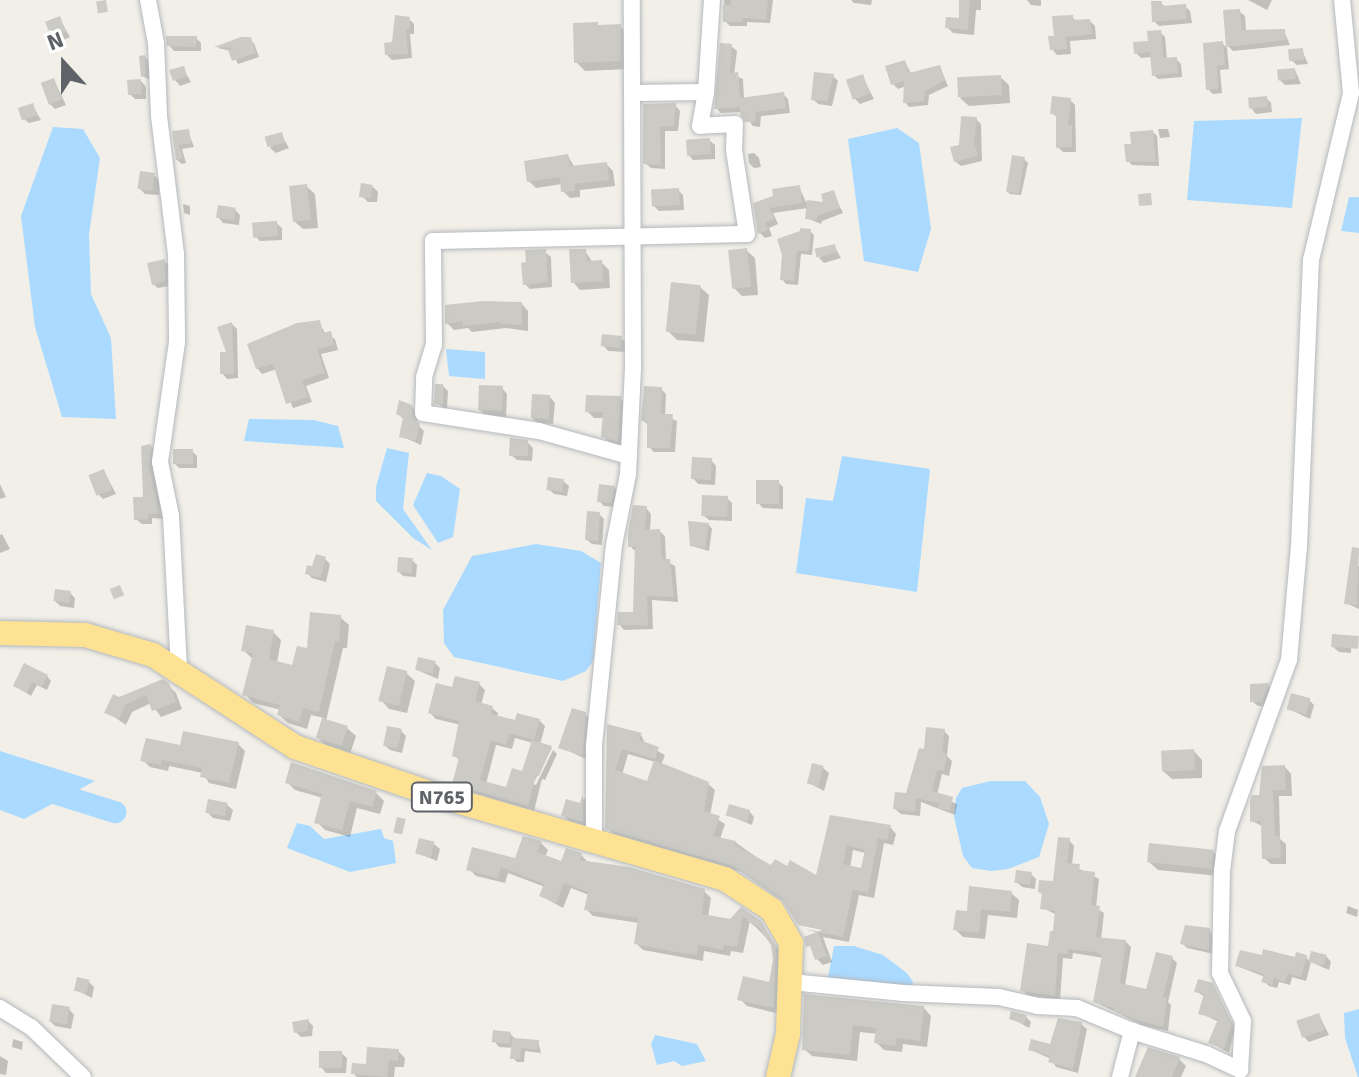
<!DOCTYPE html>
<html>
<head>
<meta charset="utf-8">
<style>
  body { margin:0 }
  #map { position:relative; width:1359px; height:1077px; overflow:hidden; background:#f1efe8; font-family:Signika,sans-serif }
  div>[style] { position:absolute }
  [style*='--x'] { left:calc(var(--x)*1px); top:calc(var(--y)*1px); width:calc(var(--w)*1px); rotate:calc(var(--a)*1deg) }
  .water>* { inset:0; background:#aadaff }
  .shadow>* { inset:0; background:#0003 }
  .river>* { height:22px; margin:-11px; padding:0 11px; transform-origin:11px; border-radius:11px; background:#aadaff }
  .building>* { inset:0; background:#cccac5; transform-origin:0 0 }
  .roads { filter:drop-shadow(0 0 2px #b5b8bc) drop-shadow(0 0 2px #b5b8bc) }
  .minor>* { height:16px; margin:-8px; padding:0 8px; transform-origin:8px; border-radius:8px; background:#fff }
  .highway>* { height:24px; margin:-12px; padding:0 12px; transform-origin:12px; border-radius:12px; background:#fde293 }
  span { translate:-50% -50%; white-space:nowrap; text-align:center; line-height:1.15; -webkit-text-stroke:6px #fff; paint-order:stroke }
  .shield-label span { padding:2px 6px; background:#fff; border:2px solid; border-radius:6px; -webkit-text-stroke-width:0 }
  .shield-label { font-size:20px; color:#5f6368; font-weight:700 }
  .north { position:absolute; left:24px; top:24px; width:80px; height:80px; -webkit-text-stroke:6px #fff; paint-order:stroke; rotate:339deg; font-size:22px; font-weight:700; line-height:32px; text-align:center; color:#5f6368 }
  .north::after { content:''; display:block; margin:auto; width:28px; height:36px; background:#5f6368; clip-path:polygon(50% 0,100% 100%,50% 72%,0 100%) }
</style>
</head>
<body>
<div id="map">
  <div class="water">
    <i style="clip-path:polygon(1302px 118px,1292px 208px,1187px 200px,1194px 121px)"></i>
    <i style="clip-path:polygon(53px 127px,83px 129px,100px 158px,89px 235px,91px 294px,111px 338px,116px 419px,62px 417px,35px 327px,21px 216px)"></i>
    <i style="clip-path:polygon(897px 128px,919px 143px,931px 229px,918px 272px,864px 261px,848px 139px)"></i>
    <i style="clip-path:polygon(1349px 197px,1359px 197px,1359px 233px,1341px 231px)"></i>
    <i style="clip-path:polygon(446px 349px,485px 352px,485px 379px,449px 376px)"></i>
    <i style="clip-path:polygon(249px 419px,313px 420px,338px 426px,344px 448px,244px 441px)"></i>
    <i style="clip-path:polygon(387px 448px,409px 453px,403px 509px,432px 550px,413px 538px,376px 501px,376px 487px)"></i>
    <i style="clip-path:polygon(842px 456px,930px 469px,917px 592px,796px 573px,806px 498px,833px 501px)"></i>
    <i style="clip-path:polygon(427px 473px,441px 476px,460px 489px,453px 537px,438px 543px,413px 505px)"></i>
    <i style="clip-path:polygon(536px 544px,581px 551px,601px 563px,593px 661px,586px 671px,563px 681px,454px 657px,444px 643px,443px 610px,472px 556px)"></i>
    <i style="clip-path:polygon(0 751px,95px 781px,24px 819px,0 810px)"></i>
    <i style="clip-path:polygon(991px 781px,1025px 781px,1040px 797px,1049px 824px,1039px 857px,1008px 869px,991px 871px,972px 868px,963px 856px,954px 817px,956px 798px,962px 788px)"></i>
    <i style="clip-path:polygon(297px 823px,310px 826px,324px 839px,381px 829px,384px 838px,393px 841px,396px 863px,350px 872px,287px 848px)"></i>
    <i style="clip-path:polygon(834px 946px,854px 946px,883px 955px,907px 973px,913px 982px,911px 988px,827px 983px)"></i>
    <i style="clip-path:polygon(1359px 1009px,1359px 1077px,1358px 1077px,1345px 1038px,1344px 1013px)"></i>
    <i style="clip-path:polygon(655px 1035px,697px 1044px,706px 1061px,682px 1066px,674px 1061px,657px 1065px,651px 1044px)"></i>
  </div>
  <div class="shadow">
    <i style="clip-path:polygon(724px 0,773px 0,770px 23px,747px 22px,747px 26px,730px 26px,725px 21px)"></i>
    <i style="clip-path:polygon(851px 0,872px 0,871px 5px,854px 3px)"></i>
    <i style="clip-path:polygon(961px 0,981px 0,981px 10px,976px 10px,974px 35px,953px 33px,947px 27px,961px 20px)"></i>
    <i style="clip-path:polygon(1027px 0,1041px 0,1041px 6px,1031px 5px)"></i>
    <i style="clip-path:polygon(1248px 0,1272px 0,1267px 10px)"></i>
    <i style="clip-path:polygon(1161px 3px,1166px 8px,1185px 6px,1190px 11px,1192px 23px,1159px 26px,1154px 21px)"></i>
    <i style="clip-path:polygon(1239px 11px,1245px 16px,1246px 32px,1284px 31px,1290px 45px,1233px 51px,1228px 46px)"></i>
    <i style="clip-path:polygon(1072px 17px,1077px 22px,1090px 21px,1095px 26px,1096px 39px,1070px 41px,1071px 54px,1057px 55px,1052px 49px,1056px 37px)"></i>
    <i style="clip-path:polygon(59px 18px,70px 37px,59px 42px,54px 37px)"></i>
    <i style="clip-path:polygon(409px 19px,414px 24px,414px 34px,410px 34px,412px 58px,392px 60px,387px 55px)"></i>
    <i style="clip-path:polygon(620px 26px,629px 35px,629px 69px,585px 71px,576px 62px)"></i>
    <i style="clip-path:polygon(1160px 32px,1165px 37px,1167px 60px,1176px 59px,1181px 64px,1182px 77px,1158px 79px,1154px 75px,1152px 57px,1141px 58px,1136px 53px)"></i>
    <i style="clip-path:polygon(196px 38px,201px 43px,201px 51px,174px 51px,169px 45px)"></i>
    <i style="clip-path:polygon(241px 39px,254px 43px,259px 57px,238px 64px,231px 51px,218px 48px)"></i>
    <i style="clip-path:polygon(1222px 43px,1227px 48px,1229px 69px,1220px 70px,1222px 93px,1213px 94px,1208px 89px)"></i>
    <i style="clip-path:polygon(731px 46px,737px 51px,734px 75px,743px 79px,744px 99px,783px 94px,788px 99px,790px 113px,761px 116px,760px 127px,753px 126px,742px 112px,721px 113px,716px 108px)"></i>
    <i style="clip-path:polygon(1302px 50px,1308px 64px,1297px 65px,1291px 60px)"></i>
    <i style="clip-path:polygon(145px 57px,150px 62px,151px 81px,143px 76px)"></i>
    <i style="clip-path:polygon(905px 62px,912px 75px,940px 67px,948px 86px,929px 95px,928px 105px,909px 107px,905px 102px,906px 86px,898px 89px,893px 84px)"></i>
    <i style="clip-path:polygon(183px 68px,191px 82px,180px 86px,175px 80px)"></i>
    <i style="clip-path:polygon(1295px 70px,1301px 84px,1285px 85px,1280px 80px)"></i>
    <i style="clip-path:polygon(833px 76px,838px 81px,832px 106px,818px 104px,813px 99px)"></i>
    <i style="clip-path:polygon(862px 76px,874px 99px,860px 104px,855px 99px)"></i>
    <i style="clip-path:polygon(1000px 77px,1009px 85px,1010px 103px,969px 106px,960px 98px)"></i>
    <i style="clip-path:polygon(54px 80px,66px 105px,55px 109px,50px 104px)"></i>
    <i style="clip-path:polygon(141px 81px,146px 87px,146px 99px,135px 99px,130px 94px)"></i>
    <i style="clip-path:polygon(1266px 98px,1271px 103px,1272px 112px,1256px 114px,1251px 108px)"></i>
    <i style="clip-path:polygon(1070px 100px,1075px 105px,1076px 152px,1063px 152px,1058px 147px,1058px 118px,1052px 113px)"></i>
    <i style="clip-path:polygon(675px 105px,680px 111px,678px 131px,665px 131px,665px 169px,651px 168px,645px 163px,645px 106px)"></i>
    <i style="clip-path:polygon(33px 106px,41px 120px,29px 123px,23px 118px)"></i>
    <i style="clip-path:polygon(976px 119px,981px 124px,982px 161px,961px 166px,955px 161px)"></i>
    <i style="clip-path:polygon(1158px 129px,1168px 129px,1170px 137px,1160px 138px)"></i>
    <i style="clip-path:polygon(188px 131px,194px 147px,182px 149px,186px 163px,182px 164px,177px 160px,174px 133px)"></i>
    <i style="clip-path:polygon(1153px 132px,1157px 136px,1159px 166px,1132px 165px,1128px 161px,1133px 145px)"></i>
    <i style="clip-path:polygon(281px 134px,289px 148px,276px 153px,270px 148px)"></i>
    <i style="clip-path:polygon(709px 140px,715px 145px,715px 159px,693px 160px,688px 154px)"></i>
    <i style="clip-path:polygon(754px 153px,759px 158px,761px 167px,754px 168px,749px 163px,748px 154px)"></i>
    <i style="clip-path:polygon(568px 156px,575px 168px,606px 164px,613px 171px,615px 186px,580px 190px,580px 197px,570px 198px,563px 191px,562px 184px,536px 188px,529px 181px)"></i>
    <i style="clip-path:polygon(1024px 159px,1028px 163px,1021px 195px,1010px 194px,1006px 190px)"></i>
    <i style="clip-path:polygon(154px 175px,159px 180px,159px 195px,145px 194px,139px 188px)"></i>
    <i style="clip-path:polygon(306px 186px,315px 194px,318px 228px,303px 229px,294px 221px)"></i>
    <i style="clip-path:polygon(373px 187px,378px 192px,377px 202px,368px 202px,362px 196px)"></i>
    <i style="clip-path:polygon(799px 187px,806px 202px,826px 204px,833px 192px,843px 213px,822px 221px,821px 224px,807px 218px,808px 208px,773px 213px,778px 224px,769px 228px,772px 236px,765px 238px,760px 233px,756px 205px)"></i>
    <i style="clip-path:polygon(678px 190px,683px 195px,684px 210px,659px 211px,654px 206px)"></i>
    <i style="clip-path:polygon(183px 204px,190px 206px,190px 215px,184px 213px)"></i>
    <i style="clip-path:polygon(235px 210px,240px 215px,239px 225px,223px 223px,218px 217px)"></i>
    <i style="clip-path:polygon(276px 223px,282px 228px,282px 240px,260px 241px,255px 236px)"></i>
    <i style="clip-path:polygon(810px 231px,814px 235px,812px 255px,801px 254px,798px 285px,786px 284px,782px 279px,784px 255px)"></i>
    <i style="clip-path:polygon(834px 246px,841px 258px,824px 263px,819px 258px)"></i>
    <i style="clip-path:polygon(746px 250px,755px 258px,758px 295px,742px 296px,734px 288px)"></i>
    <i style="clip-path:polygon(585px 251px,593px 263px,601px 262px,609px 270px,610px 288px,580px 290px,573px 282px)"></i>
    <i style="clip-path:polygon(545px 252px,551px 257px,552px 287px,530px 289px,525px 284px)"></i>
    <i style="clip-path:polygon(164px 261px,169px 265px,169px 286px,158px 288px,153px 284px)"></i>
    <i style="clip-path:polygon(700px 287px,709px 295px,704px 342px,677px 340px,668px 331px)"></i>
    <i style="clip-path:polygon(522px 304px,528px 311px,528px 331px,506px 328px,472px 332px,468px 328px,454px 330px,447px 323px)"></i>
    <i style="clip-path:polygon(319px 322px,326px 335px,335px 339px,338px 350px,321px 354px,329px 378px,306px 386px,312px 402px,293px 408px,277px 369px,262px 374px,257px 368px)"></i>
    <i style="clip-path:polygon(232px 324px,237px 329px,238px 378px,227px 379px,222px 373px)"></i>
    <i style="clip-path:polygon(621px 338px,626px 343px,626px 352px,608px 351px,603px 345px)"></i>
    <i style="clip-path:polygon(443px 386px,448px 391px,447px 409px,436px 403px)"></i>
    <i style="clip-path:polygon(502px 388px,507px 394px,506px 417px,485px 415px,480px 410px)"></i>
    <i style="clip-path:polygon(661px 389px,666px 394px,665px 416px,677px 421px,675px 452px,654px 452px,649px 447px,649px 426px,644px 421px)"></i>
    <i style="clip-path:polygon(550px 397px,555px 403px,553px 424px,537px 423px,532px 418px)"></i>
    <i style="clip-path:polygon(620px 398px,627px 405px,625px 447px,610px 443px,603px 436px,604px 418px,594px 418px,587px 411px)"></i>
    <i style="clip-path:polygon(411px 406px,417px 412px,417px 424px,424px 431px,421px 445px,401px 436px,405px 420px,398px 414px)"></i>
    <i style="clip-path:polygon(527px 442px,533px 448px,532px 461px,517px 460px,511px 455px)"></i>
    <i style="clip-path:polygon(151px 446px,156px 451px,163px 519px,152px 518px,152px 524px,142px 524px,136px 519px,145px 499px)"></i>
    <i style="clip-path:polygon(192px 451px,197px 456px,197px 468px,179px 468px,174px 463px)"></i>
    <i style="clip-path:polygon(711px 460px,716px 466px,715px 485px,698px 484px,693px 478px)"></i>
    <i style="clip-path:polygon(104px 471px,116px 494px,103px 499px,98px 494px)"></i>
    <i style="clip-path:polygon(563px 481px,569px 486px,567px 496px,554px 494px,549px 489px)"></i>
    <i style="clip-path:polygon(778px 482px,783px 487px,783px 509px,763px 508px,758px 503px)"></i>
    <i style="clip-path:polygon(0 484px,6px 497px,0 499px)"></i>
    <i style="clip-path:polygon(614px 487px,619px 493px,616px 507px,604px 506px,599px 501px)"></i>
    <i style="clip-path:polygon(727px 498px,732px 503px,732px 521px,709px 520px,703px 515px)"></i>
    <i style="clip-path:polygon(646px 508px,651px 514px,650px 531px,659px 531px,665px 536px,666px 561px,675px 566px,678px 602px,652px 600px,653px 629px,624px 630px,619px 624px,635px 614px,637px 553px,630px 546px)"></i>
    <i style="clip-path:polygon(599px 514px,604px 519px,602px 545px,592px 544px,586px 539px)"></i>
    <i style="clip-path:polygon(690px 523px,708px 524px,712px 529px,709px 551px,692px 546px)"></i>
    <i style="clip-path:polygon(2px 534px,10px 549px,0 553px,0 535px)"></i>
    <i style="clip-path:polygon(325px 559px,330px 564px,326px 582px,312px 578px,307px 573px)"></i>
    <i style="clip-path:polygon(412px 560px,417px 565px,416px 577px,403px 576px,398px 571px)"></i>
    <i style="clip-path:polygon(1352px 566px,1359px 566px,1359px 609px,1346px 603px)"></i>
    <i style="clip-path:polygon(70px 593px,75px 598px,74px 608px,60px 606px,55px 601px)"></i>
    <i style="clip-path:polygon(340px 617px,349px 625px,347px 648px,343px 648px,326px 721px,347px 728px,356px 736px,350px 754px,326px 746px,318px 738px,324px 718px,311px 715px,307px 729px,288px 723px,279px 715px,281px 710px,253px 703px,245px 694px,253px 659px,243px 650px,273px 632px,281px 640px,277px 663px,294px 667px)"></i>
    <i style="clip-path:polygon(1351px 642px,1351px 653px,1339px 652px,1333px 647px)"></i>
    <i style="clip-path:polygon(435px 663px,440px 668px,438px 679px,417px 670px)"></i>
    <i style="clip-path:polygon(406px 673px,415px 681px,407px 713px,389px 709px,381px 700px)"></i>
    <i style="clip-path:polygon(47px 676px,51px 681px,47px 690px,37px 685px,31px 696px,15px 686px)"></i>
    <i style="clip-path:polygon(evenodd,479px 684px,485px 690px,481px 705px,492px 708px,498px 713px,497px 718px,516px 723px,539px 720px,545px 726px,540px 745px,552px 748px,533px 784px,536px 785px,553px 750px,557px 754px,545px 780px,542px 779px,534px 811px,460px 789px,454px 783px,460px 761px,454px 755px,461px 725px,436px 719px,430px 713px,454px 690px,479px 684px,515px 738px,533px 743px,523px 773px,507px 789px,486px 784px,496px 745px,512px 749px,515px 738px)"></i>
    <i style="clip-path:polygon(168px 685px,176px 693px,182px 709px,161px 717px,151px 703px,132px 712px,126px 725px,107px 712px,119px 699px)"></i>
    <i style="clip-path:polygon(1268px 685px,1273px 690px,1267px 706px,1258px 706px,1252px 701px)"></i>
    <i style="clip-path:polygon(1309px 700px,1314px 705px,1310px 719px,1289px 709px)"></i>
    <i style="clip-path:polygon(585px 714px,591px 719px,588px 760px,560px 747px)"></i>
    <i style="clip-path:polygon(evenodd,609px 726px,641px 735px,646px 745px,665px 755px,661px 765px,708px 784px,715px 790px,710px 815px,725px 824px,720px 839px,735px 842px,772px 868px,817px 878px,832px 818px,890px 827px,896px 834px,893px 845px,884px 843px,874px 898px,859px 895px,849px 942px,823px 937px,832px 962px,823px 965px,817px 959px,807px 938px,819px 933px,804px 929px,831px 934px,741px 872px,614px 834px,607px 828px,609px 726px,628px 754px,655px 762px,648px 783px,622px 775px,628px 754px,609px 726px,853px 850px,866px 853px,862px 871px,850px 868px,853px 850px)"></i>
    <i style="clip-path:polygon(401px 731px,406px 736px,402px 753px,390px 750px,384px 745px)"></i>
    <i style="clip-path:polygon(944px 731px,949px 736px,947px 756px,952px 761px,949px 776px,942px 774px,937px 795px,957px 804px,955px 815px,921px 802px,920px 816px,901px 814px,895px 809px,907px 795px,925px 751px)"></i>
    <i style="clip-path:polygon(238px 744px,245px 751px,236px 789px,209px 783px,203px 773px,169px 766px,168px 771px,150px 767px,143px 760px,181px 748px)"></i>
    <i style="clip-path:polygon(1194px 751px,1202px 760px,1202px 778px,1172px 779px,1163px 771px)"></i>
    <i style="clip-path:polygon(1285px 767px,1291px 774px,1292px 796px,1279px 796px,1280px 839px,1286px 844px,1286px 864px,1271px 864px,1264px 858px,1264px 827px,1252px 821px,1261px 797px)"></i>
    <i style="clip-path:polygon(823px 768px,829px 773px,824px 791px,809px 783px)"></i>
    <i style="clip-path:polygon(287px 782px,376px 793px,384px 801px,380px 814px,357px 808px,350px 837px,325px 830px,317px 822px,323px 798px,295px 790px)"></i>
    <i style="clip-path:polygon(584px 798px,591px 804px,591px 829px,571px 823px,563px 815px,581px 806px)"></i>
    <i style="clip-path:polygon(227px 805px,233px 810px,230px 821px,213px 818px,207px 812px)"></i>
    <i style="clip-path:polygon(749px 811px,754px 817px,752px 825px,728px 815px)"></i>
    <i style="clip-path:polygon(1069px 840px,1074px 846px,1072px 865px,1099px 879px,1096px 908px,1104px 913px,1101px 939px,1126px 942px,1131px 947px,1125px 986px,1147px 992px,1172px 958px,1177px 963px,1168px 1002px,1171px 1005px,1168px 1031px,1142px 1025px,1095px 1002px,1104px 958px,1073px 953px,1072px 959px,1063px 958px,1060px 1000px,1027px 995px,1022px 990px,1050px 948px,1055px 934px,1057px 915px,1043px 908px,1044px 896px,1040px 892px,1055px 883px)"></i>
    <i style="clip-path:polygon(541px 843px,548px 850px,545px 857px,562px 864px,581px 855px,588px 862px,704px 891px,711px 898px,708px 917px,731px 921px,741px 910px,760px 922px,782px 955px,780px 1014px,747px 1006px,740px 999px,770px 984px,775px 960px,772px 944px,750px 921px,743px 953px,731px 951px,730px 956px,704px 951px,703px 961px,643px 950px,636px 943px,639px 923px,593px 916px,586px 909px,589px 895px,571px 888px,563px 908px,541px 896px,545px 887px,508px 873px,505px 883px,476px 876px,469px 869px,516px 860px)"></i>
    <i style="clip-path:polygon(434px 844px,440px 849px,437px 861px,417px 853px)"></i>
    <i style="clip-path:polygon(1213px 852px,1221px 860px,1219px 876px,1158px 870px,1149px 862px)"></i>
    <i style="clip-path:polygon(1031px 874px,1036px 879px,1035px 889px,1022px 887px,1017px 882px)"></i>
    <i style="clip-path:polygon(1011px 893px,1019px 900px,1017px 918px,988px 915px,985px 939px,963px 937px,956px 930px,968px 914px)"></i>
    <i style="clip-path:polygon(1348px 906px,1358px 910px,1357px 917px,1346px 913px)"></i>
    <i style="clip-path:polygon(1209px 930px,1214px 936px,1214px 954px,1187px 948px,1182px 943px)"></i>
    <i style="clip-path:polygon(1326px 956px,1331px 962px,1329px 970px,1311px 962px,1306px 981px,1292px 977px,1290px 985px,1279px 982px,1277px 988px,1269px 986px,1264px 981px,1265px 977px,1237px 966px,1263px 958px,1306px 957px,1310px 962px)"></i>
    <i style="clip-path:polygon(89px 982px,94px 987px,92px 998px,76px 990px)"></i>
    <i style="clip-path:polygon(1212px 985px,1235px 1028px,1229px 1053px,1210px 1042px,1219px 1022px,1200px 1013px,1205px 997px,1196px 991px)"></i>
    <i style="clip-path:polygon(806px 997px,924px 1008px,931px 1016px,927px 1047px,903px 1044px,902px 1052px,884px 1050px,877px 1043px,878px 1034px,860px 1032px,857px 1061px,812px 1056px,804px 1049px)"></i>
    <i style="clip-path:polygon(69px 1009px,74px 1015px,71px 1029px,55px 1026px,50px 1021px)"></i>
    <i style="clip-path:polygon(1319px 1015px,1329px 1035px,1309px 1042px,1304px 1037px)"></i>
    <i style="clip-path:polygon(1026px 1017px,1031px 1022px,1029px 1028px,1011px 1018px)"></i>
    <i style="clip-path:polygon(308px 1021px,313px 1026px,312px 1036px,301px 1037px,296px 1032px)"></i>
    <i style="clip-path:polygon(1081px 1024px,1087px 1029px,1078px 1073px,1056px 1067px,1051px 1059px,1031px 1050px,1052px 1047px)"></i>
    <i style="clip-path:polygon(510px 1034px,517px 1040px,538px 1042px,541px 1053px,525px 1051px,524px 1062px,517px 1062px,513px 1058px,514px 1048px,499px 1047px,494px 1041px)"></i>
    <i style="clip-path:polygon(13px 1039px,23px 1042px,22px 1050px,12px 1047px)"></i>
    <i style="clip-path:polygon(398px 1051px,405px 1058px,404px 1067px,395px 1067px,394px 1077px,357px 1077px,353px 1073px)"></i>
    <i style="clip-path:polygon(341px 1053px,347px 1058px,346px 1073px,326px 1073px,321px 1067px)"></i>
    <i style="clip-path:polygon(0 1056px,8px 1061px,6px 1075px,0 1074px)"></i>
    <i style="clip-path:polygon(1179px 1059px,1186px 1066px,1181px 1077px,1137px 1077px)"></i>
  </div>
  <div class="river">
    <i style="--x:0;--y:776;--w:121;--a:17.4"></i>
  </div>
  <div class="building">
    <i style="left:106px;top:0;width:12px;height:10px;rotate:81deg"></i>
    <i style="clip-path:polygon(731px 0,768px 0,766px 20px,743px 18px,743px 22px,723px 22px,723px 5px,731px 5px)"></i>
    <i style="clip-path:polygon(959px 0,970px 0,968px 30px,945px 28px,946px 17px,959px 18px)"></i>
    <i style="clip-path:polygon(1151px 1px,1162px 1px,1162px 6px,1186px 4px,1187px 19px,1152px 22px)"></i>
    <i style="clip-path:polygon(1240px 9px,1242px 30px,1285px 29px,1286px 40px,1226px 47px,1223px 10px)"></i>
    <i style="clip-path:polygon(395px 15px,410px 17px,409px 30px,406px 30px,408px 54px,385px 55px,384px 43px,392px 42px)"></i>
    <i style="clip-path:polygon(1073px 15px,1073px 20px,1090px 19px,1092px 34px,1066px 37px,1067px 49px,1050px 50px,1048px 36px,1054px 36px,1052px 16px)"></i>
    <i style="left:60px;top:16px;width:17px;height:16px;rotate:69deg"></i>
    <i style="clip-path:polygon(598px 22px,598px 25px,621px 24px,621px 61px,574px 63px,573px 23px)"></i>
    <i style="clip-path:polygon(1161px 30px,1163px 58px,1177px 57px,1178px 73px,1152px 76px,1150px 52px,1134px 54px,1133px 42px,1148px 41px,1147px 31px)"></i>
    <i style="clip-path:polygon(166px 36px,197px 36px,196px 47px,167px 46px)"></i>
    <i style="clip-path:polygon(241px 37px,251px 37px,256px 53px,232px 61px,228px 50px,236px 48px,214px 47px)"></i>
    <i style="clip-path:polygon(1223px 41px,1225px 65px,1217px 66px,1218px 89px,1206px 90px,1203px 43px)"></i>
    <i style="clip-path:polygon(720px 43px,732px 44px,730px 73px,738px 72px,740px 98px,784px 92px,786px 108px,756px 112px,755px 122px,745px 122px,740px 114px,740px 107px,714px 109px)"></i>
    <i style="left:1303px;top:48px;width:12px;height:15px;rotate:85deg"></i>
    <i style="clip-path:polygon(145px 55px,146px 76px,141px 77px,139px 56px)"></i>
    <i style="clip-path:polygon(905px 60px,909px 73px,940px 65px,945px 80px,925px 91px,924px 101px,903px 103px,904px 81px,891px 85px,885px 66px)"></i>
    <i style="clip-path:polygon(184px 66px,187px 76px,173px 81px,169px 70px)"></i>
    <i style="left:1295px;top:68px;width:11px;height:18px;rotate:85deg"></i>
    <i style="clip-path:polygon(814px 72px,834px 74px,827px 101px,811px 100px)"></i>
    <i style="left:863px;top:74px;width:21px;height:18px;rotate:71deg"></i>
    <i style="left:1001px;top:75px;width:20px;height:44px;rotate:87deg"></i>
    <i style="left:54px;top:78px;width:23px;height:14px;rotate:70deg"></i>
    <i style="left:141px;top:79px;width:15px;height:14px;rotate:86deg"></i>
    <i style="clip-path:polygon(1052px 96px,1071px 98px,1068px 125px,1072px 125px,1072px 147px,1056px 148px,1056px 114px,1050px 114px)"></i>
    <i style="left:1267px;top:96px;width:11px;height:19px;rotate:85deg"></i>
    <i style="left:33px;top:103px;width:13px;height:16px;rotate:72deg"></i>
    <i style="clip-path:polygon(676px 103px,674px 126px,660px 127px,661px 165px,643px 164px,643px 104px)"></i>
    <i style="clip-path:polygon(961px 116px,977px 117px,974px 143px,978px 156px,954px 162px,950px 147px,959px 145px)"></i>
    <i style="clip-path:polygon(189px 129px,191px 143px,179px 145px,183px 159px,176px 160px,172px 131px)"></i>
    <i style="clip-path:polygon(1153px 130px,1156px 162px,1126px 162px,1124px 144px,1131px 144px,1130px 132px)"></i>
    <i style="left:282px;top:132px;width:11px;height:18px;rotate:75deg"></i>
    <i style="left:710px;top:138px;width:16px;height:24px;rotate:86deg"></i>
    <i style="clip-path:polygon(568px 154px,570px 166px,607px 162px,609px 180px,574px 184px,575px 191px,561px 192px,560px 177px,527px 182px,524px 161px)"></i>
    <i style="left:1012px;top:155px;width:13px;height:37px;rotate:9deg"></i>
    <i style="left:140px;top:171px;width:15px;height:18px;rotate:8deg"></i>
    <i style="left:361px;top:183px;width:12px;height:14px;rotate:9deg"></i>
    <i style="left:307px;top:184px;width:36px;height:18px;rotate:84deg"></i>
    <i style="clip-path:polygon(800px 185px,802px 203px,770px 208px,774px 219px,765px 223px,768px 230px,758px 234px,753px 203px,773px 196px,772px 189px)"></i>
    <i style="left:679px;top:188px;width:17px;height:28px;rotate:87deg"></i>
    <i style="clip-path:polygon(834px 190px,840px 208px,817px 216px,817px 220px,805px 219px,807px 200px,823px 202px,821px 194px)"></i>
    <i style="left:1151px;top:193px;width:12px;height:13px;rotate:85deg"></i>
    <i style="left:218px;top:205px;width:18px;height:13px;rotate:9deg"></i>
    <i style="left:277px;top:221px;width:15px;height:25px;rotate:86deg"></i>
    <i style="clip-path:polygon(800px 228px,811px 229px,809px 251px,797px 251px,794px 281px,780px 280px,782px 255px,777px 239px,800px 231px)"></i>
    <i style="left:835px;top:244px;width:9px;height:21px;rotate:77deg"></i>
    <i style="left:747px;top:248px;width:39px;height:19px;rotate:84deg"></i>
    <i style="clip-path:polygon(546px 249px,548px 282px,523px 285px,521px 263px,526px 262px,525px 250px)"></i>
    <i style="clip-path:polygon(569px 249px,586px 249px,587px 261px,602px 260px,603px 281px,571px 283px)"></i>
    <i style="clip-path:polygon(165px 259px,165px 281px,152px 285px,147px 263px)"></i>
    <i style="left:671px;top:282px;width:30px;height:50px;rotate:6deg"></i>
    <i style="clip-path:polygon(483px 301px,522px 302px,522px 325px,500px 324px,500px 322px,463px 326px,463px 321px,445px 324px,445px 305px)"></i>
    <i style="clip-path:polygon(320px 320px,323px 333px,331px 331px,334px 345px,317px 349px,325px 373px,302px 380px,308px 397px,286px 404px,273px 364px,256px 369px,247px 344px,297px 323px)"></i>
    <i style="clip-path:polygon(232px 322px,234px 374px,220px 374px,220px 352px,226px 352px,217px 327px)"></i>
    <i style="left:602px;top:334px;width:20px;height:12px;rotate:6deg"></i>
    <i style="clip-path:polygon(435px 384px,443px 384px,443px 405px,434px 404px)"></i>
    <i style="left:479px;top:385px;width:24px;height:25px;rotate:2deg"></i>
    <i style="clip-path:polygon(644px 386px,662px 387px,661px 414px,673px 414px,670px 448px,647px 448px,647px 422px,641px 421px)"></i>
    <i style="left:532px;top:394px;width:18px;height:24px;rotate:3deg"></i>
    <i style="clip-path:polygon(586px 395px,621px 396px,618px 442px,601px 437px,603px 412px,585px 412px)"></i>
    <i style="clip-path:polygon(399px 400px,412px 405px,413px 417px,420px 424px,416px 441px,399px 437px,403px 417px,396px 414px)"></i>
    <i style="clip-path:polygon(510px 438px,528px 440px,528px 456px,509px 456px)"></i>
    <i style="clip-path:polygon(151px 444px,149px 464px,159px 514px,148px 514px,148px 519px,134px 520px,133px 497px,143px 497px,141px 446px)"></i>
    <i style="left:173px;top:449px;width:20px;height:15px"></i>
    <i style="left:692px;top:457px;width:20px;height:22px;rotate:3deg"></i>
    <i style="left:104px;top:469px;width:22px;height:17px;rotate:68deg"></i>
    <i style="left:548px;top:477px;width:16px;height:13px;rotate:7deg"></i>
    <i style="left:756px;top:480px;width:23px;height:24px"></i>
    <i style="clip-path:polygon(599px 484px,615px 486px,611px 503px,597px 502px)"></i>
    <i style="left:702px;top:495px;width:26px;height:21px;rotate:2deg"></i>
    <i style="clip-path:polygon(633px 505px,647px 506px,645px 530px,660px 529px,662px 559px,670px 559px,674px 597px,647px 596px,648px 625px,617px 625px,618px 612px,633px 612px,635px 547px,628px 547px,628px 532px)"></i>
    <i style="left:587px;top:511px;width:13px;height:29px;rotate:4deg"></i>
    <i style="clip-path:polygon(688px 521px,709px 523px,705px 548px,690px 546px)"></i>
    <i style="clip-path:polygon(1352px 547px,1359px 548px,1357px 605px,1344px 604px)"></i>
    <i style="clip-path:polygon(316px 554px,326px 557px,321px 578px,305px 574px,307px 565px,312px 566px)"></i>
    <i style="left:398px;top:557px;width:15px;height:15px;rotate:4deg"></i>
    <i style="left:120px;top:585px;width:11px;height:11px;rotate:68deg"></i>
    <i style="left:55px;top:589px;width:16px;height:12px;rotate:7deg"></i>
    <i style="clip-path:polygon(310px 612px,341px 615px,339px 641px,335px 641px,319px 712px,303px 708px,299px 722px,277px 715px,280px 705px,242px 695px,253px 653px,241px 651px,246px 625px,274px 630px,269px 659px,292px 665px,297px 646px,307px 648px)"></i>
    <i style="left:1332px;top:634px;width:27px;height:13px;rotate:4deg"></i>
    <i style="left:418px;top:657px;width:18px;height:13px;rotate:13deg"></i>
    <i style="clip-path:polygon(24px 663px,48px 675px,42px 687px,32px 682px,27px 693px,13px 686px)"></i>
    <i style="left:387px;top:666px;width:21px;height:36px;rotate:14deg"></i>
    <i style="clip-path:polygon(455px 676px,480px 682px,475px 701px,493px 706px,491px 714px,515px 720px,517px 713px,540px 719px,534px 740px,509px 733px,506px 745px,491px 740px,480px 780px,506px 787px,512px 768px,522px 771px,532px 740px,552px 746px,539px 776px,536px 775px,528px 806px,452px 784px,459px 758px,452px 756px,459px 721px,428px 713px,436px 683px,452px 687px)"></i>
    <i style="clip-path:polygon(163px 679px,169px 683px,176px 702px,152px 711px,146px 695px,125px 705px,119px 719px,104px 713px,113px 694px,119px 697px)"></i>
    <i style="clip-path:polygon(1269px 683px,1262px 702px,1250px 702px,1250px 684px)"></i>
    <i style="left:1291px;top:693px;width:20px;height:17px;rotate:15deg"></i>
    <i style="clip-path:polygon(572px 708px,586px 712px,583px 756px,558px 748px)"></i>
    <i style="left:322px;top:718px;width:27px;height:21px;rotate:17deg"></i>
    <i style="clip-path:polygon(evenodd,607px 724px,642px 733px,639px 740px,659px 747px,655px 759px,622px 749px,615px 770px,647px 781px,654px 760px,709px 782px,704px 811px,720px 816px,713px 836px,736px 841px,735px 845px,771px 865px,775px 859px,787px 866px,790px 860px,816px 875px,830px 815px,891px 825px,887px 840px,878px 838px,868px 893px,853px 890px,843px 937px,818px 932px,827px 956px,815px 960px,810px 946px,806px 947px,804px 937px,822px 930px,798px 925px,781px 898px,733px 866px,605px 829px,607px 724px,847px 845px,865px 850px,861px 868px,843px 864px,847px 845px)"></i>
    <i style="left:387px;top:726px;width:15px;height:20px;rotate:11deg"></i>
    <i style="clip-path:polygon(926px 727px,945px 729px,942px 752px,947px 754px,944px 771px,937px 770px,932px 791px,953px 797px,950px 811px,938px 808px,939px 803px,916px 798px,915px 812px,893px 809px,895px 792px,906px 793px,919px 748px,924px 749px)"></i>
    <i style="clip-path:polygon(183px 731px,239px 742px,229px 783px,200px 777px,202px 768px,162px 760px,161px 765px,140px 761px,146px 738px,180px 745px)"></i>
    <i style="left:1194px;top:749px;width:21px;height:33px;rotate:87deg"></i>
    <i style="clip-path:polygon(291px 762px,377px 791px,372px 807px,350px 801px,342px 830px,314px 823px,322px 794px,285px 783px)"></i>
    <i style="left:812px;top:763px;width:12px;height:21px;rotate:14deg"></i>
    <i style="clip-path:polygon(1285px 765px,1286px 790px,1273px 790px,1275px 836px,1280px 836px,1281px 858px,1262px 859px,1261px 821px,1250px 822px,1250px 801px,1252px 795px,1259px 795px,1262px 766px)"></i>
    <i style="clip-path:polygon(583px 794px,583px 822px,561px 816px,566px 799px,580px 803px)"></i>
    <i style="left:208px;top:799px;width:20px;height:14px;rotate:11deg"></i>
    <i style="left:729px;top:804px;width:22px;height:12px;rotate:16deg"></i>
    <i style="left:397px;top:817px;width:9px;height:16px;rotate:13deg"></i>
    <i style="clip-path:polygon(523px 836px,542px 841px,537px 852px,561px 861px,566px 848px,582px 853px,580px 860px,629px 867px,705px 889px,702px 914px,730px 919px,741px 907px,761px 921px,776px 947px,774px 1008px,737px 1000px,743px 976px,769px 982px,773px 960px,771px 945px,757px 925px,755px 927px,743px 916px,737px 947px,724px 945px,723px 950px,698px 945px,697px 955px,676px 952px,634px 944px,638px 918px,584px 910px,588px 892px,564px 883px,556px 903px,539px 896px,544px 884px,501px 867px,498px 878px,466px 870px,472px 847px,515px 858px)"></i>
    <i style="clip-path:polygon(1058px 837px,1070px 838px,1067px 863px,1080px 864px,1079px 870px,1095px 872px,1091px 905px,1100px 906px,1096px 937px,1126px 940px,1120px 983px,1146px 989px,1156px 952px,1173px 956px,1163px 997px,1167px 998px,1163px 1027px,1135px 1020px,1113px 1011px,1114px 1008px,1093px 1002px,1102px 955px,1095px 952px,1068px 949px,1068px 954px,1058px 953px,1055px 996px,1020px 991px,1027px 943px,1048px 946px,1050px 931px,1053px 931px,1055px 911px,1040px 909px,1042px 893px,1038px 892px,1039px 880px,1053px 881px)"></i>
    <i style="left:419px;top:838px;width:16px;height:16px;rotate:14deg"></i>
    <i style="left:1149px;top:843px;width:65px;height:19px;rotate:6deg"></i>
    <i style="left:1016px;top:870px;width:16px;height:13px;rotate:7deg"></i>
    <i style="clip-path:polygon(969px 886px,1012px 891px,1010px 912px,981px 909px,979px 933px,953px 930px,956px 910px,967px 911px)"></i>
    <i style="clip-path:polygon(1185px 925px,1210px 928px,1209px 950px,1180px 944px)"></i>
    <i style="clip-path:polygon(1263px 949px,1295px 957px,1296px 952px,1307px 955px,1301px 977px,1288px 973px,1285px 982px,1274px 978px,1272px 985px,1261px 982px,1264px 974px,1235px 966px,1240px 950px,1262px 955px)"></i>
    <i style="left:1311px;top:951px;width:16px;height:11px;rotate:14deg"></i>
    <i style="left:77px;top:977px;width:13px;height:14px;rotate:13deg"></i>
    <i style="clip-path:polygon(1198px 979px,1213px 983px,1232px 1023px,1224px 1049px,1208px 1043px,1218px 1019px,1198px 1014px,1204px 994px,1194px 992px)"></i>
    <i style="clip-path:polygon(804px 994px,924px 1006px,920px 1041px,896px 1038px,896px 1046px,874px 1043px,876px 1028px,853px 1025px,850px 1055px,802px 1050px)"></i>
    <i style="left:52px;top:1004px;width:18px;height:18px;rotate:9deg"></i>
    <i style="clip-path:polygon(1011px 1011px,1027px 1015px,1024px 1024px,1009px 1019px)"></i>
    <i style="left:1319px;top:1013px;width:18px;height:24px;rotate:71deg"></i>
    <i style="clip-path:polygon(1058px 1018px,1082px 1022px,1073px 1069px,1048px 1062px,1050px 1056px,1028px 1050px,1031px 1039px,1050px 1044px)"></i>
    <i style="clip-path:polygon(309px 1019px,307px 1031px,294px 1033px,292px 1022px)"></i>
    <i style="left:493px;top:1030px;width:18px;height:12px;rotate:6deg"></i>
    <i style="clip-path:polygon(512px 1038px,539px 1040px,538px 1050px,521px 1048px,520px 1059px,510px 1059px)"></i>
    <i style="clip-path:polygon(367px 1047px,399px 1049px,398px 1061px,389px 1060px,387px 1077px,351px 1074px,352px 1063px,366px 1064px)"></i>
    <i style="clip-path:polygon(1148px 1047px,1180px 1057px,1172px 1077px,1135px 1077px)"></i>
    <i style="left:319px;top:1051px;width:23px;height:17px"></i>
  </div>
  <div class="roads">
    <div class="minor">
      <i style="--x:148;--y:0;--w:44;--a:79.5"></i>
      <i style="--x:156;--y:43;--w:73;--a:87.6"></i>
      <i style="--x:159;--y:116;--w:139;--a:83"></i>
      <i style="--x:176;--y:254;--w:88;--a:89.3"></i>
      <i style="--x:177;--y:342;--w:121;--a:98.1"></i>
      <i style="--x:160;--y:462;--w:55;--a:78.5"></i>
      <i style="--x:171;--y:516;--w:155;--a:87"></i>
      <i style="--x:633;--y:93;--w:73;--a:-0.8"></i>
      <i style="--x:706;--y:92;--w:92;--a:-86.3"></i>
      <i style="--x:629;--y:456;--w:93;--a:-164.5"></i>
      <i style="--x:539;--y:431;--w:117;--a:-171.2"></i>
      <i style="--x:423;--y:413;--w:36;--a:-88"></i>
      <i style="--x:424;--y:377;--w:34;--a:-73"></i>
      <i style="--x:434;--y:345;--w:104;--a:-90.6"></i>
      <i style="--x:433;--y:241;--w:314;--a:-1.3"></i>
      <i style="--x:747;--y:234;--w:85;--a:-98.8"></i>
      <i style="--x:734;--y:150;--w:26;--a:-88"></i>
      <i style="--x:735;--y:124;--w:35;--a:177"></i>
      <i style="--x:700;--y:126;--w:35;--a:-80"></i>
      <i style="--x:594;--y:842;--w:97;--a:-90"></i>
      <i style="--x:594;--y:745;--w:201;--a:-84.3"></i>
      <i style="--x:614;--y:545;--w:72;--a:-78.8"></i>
      <i style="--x:628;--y:474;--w:108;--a:-87.3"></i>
      <i style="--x:633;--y:366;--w:366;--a:-90.2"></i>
      <i style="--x:791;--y:982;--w:113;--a:5.6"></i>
      <i style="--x:903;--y:993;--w:96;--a:2.4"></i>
      <i style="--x:999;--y:997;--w:39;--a:13"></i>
      <i style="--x:1037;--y:1006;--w:40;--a:2.9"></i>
      <i style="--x:1077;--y:1008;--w:60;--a:22.7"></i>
      <i style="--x:0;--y:1008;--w:36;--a:32"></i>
      <i style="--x:31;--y:1027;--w:72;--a:43.9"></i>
      <i style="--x:1120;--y:1077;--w:48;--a:-75.4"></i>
      <i style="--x:1132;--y:1031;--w:77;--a:17.3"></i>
      <i style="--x:1206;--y:1054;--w:38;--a:25"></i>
      <i style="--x:1240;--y:1070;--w:49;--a:-86.5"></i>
      <i style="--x:1243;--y:1021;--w:53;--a:-115.6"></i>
      <i style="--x:1220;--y:973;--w:102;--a:-88.9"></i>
      <i style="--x:1222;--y:871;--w:40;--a:-82.9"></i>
      <i style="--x:1227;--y:831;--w:182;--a:-70.1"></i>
      <i style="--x:1289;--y:660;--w:114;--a:-85"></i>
      <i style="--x:1299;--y:546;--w:286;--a:-87.6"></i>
      <i style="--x:1311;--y:260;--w:172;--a:-76.5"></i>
      <i style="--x:1351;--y:93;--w:93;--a:-95.5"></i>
    </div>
    <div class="highway">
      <i style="--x:0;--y:633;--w:85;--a:1.3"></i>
      <i style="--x:85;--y:635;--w:71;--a:16.4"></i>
      <i style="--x:153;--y:655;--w:169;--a:32.9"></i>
      <i style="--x:295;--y:747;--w:142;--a:18.9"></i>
      <i style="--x:429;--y:793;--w:308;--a:16.2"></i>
      <i style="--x:725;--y:879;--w:56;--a:33.4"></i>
      <i style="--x:772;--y:910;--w:38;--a:60"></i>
      <i style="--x:791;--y:943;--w:91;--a:91.9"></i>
      <i style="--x:788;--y:1034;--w:44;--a:103.1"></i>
    </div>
  </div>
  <div class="shield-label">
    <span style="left:442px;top:797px">N765</span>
  </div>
  <div class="north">N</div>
</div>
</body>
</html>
